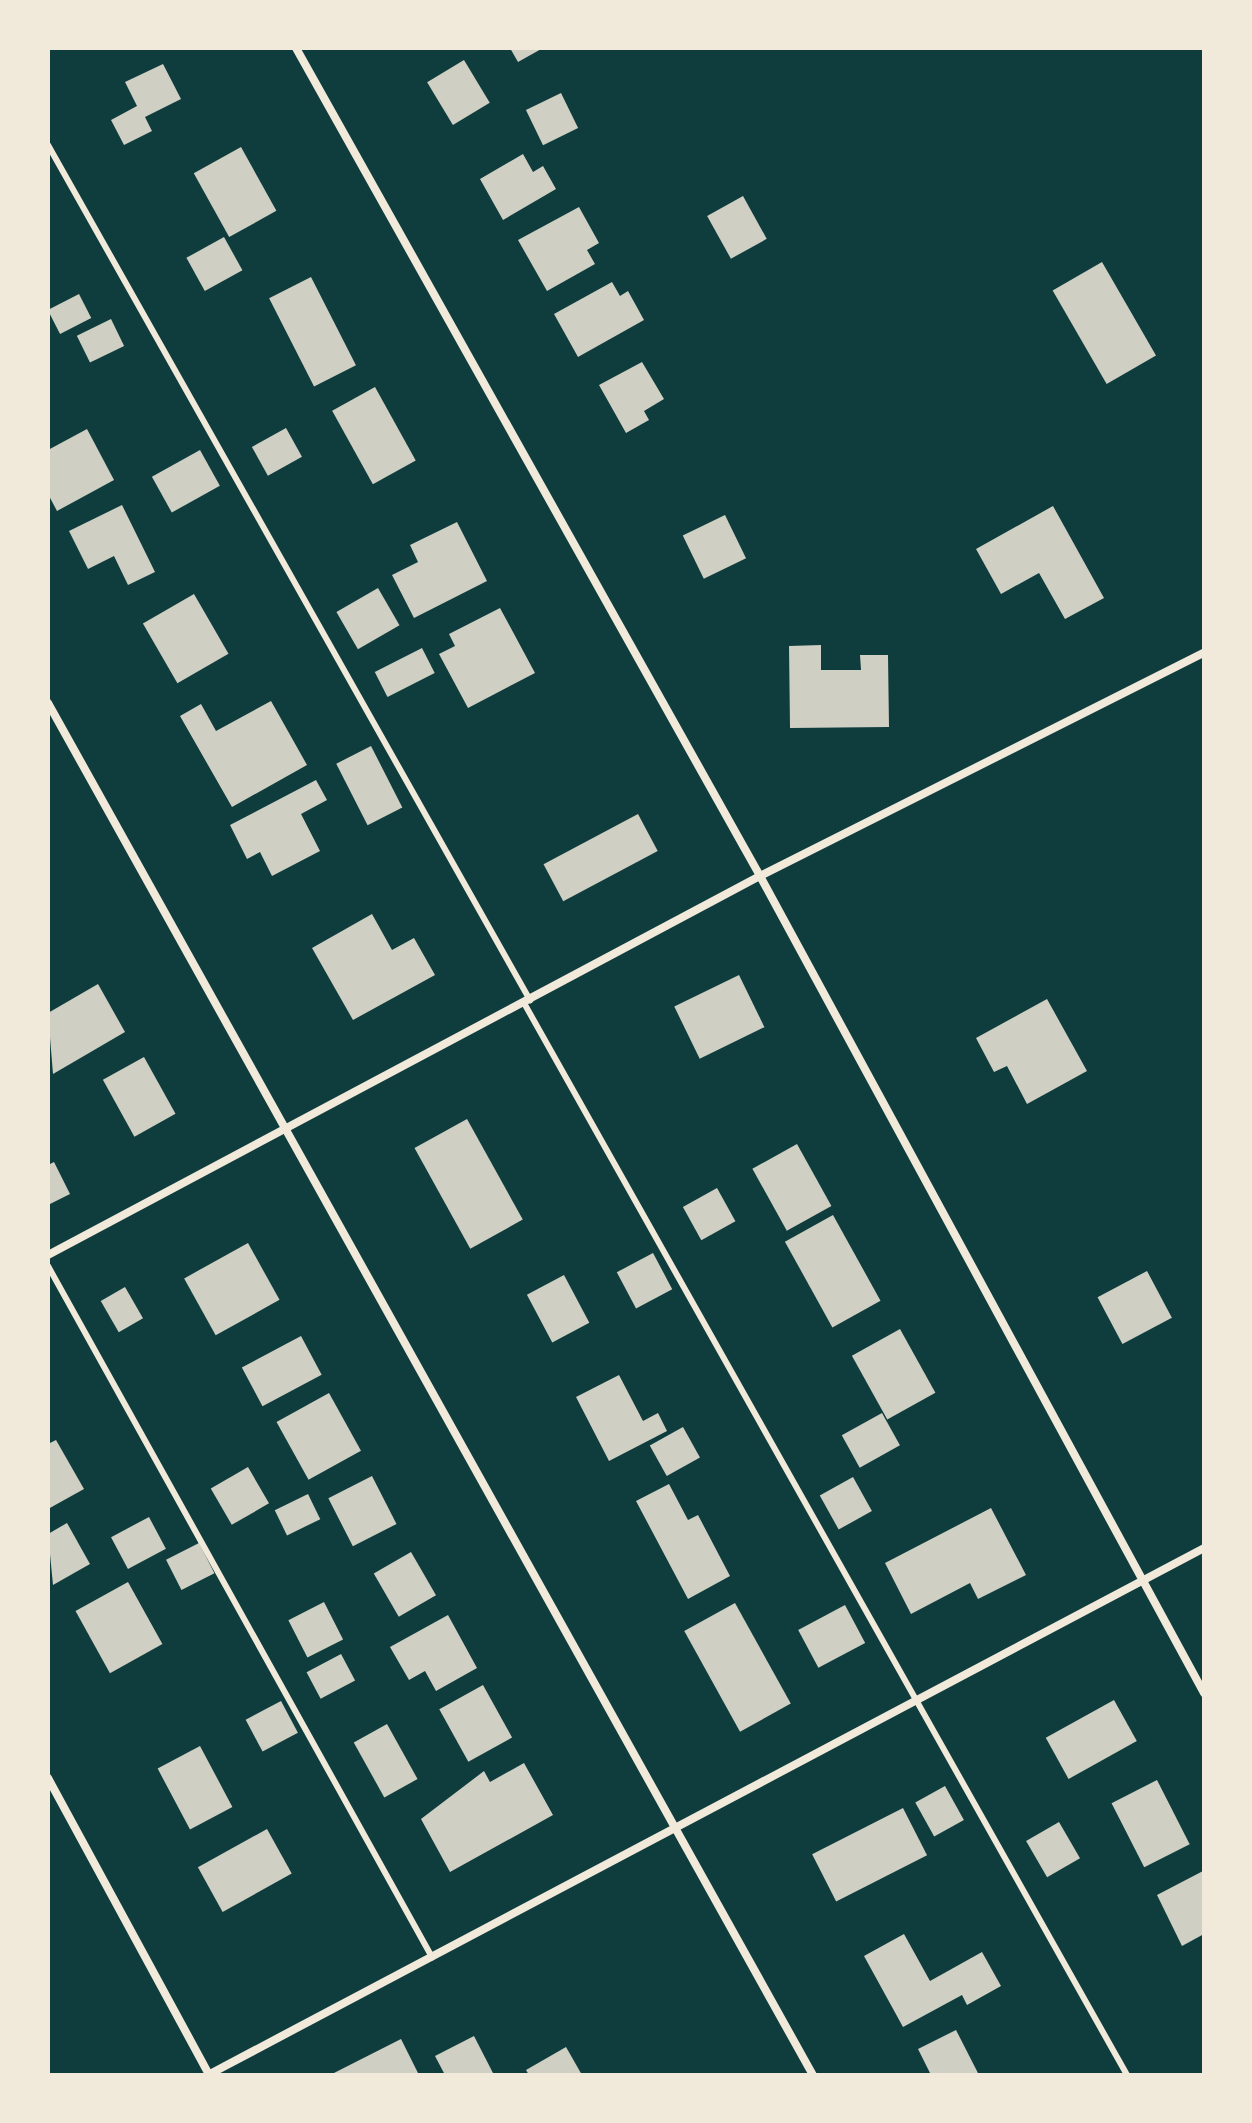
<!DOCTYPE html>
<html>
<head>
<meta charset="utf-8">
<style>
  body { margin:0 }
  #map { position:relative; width:1252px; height:2123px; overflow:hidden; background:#0f3d3e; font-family:"Open Sans",sans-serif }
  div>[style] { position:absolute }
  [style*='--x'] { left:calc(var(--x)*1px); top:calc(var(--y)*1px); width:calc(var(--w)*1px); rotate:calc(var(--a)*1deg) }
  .building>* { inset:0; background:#cfcfc3; transform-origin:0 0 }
  .service>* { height:6px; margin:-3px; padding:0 3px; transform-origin:3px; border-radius:3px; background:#f1e9da }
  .minor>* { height:8px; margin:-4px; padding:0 4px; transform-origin:4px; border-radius:4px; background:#f1e9da }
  span { translate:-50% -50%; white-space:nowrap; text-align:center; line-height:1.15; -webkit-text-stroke:7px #f1e9da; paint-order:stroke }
  .frame { position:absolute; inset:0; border:50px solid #f1e9da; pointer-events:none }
</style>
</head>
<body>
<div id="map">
  <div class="building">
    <i style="clip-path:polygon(510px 48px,543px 48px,518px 62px)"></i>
    <i style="left:464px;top:60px;width:50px;height:43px;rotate:59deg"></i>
    <i style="clip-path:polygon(163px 64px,181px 99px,145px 117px,152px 131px,124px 145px,111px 120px,137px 106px,125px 82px)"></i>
    <i style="left:561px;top:93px;width:39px;height:39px;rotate:64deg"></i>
    <i style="left:241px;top:147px;width:73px;height:54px;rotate:61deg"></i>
    <i style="clip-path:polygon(523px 154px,533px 172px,543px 166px,556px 189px,503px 220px,480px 179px)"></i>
    <i style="left:743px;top:196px;width:49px;height:41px;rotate:61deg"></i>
    <i style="clip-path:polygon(579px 207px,599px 243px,587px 250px,595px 264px,547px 291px,518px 240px)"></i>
    <i style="left:224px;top:237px;width:38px;height:43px;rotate:61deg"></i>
    <i style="left:1102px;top:262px;width:108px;height:57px;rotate:60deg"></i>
    <i style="left:311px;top:277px;width:99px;height:47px;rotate:63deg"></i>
    <i style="clip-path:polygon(612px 282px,620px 296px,628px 291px,644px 320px,578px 357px,554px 314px)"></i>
    <i style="left:79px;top:294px;width:27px;height:35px;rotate:63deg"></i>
    <i style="left:111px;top:319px;width:30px;height:38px;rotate:64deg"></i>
    <i style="clip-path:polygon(642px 362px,664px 399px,644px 411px,649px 420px,626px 433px,599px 385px)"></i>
    <i style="left:375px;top:387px;width:84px;height:49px;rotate:61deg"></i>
    <i style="left:286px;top:428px;width:33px;height:39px;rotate:61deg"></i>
    <i style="clip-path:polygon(87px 429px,114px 480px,57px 511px,48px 494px,48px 450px)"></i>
    <i style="left:200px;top:450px;width:41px;height:55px;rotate:61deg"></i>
    <i style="clip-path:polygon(122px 505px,155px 572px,128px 585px,114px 556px,88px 569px,69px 531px)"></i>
    <i style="clip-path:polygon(1053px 506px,1104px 598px,1065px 619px,1039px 573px,1001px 594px,976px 549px)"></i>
    <i style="left:725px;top:515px;width:48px;height:47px;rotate:64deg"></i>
    <i style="clip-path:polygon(457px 522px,487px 581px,414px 618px,392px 575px,418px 562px,410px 545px)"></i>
    <i style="left:378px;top:588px;width:43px;height:48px;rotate:60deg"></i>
    <i style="left:194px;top:594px;width:69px;height:59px;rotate:60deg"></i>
    <i style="clip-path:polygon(500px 608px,535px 673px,468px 708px,439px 654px,455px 646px,449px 634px)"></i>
    <i style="clip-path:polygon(821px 645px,821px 670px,861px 670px,860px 655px,888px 655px,889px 727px,790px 728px,789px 646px)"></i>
    <i style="left:422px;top:648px;width:28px;height:53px;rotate:63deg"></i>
    <i style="clip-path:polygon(271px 701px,307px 765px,232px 807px,180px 716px,201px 704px,216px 731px)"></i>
    <i style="left:371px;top:746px;width:69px;height:39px;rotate:63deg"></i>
    <i style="clip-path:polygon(316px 780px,327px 800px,301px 814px,320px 851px,272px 876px,260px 852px,247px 859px,230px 825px)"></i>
    <i style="left:638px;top:814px;width:42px;height:107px;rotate:62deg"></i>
    <i style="clip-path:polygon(372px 914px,392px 950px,414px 938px,435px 975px,353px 1020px,312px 948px)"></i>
    <i style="left:739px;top:975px;width:58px;height:72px;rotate:64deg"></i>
    <i style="clip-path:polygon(98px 984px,125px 1032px,53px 1074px,48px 1013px)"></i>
    <i style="clip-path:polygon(1047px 999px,1087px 1071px,1027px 1104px,1007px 1066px,994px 1072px,976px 1038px)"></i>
    <i style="left:144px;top:1057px;width:65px;height:47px;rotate:61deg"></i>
    <i style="left:467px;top:1119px;width:115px;height:60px;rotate:61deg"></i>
    <i style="left:797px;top:1144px;width:71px;height:51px;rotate:61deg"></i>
    <i style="clip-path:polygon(54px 1162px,70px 1194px,48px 1205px,48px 1165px)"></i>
    <i style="left:717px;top:1188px;width:38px;height:39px;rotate:61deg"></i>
    <i style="left:833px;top:1215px;width:98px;height:55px;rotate:61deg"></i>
    <i style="left:248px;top:1243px;width:65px;height:73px;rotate:61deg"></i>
    <i style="left:653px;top:1253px;width:41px;height:41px;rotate:62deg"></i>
    <i style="left:1147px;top:1271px;width:53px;height:56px;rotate:62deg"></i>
    <i style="left:564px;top:1275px;width:54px;height:42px;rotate:62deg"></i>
    <i style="left:125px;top:1287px;width:36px;height:28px;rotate:60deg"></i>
    <i style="left:900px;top:1329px;width:73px;height:55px;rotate:61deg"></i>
    <i style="left:301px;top:1336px;width:44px;height:67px;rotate:62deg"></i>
    <i style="clip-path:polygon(619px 1375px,643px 1421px,658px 1413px,667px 1431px,609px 1461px,576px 1397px)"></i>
    <i style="left:329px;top:1393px;width:66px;height:60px;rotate:61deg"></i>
    <i style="left:882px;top:1413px;width:37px;height:46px;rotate:61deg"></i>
    <i style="left:683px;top:1427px;width:35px;height:38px;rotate:61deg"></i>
    <i style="clip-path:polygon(56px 1440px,84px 1489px,48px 1509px,48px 1444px)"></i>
    <i style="left:248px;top:1467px;width:42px;height:43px;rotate:60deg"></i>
    <i style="left:372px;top:1476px;width:54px;height:49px;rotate:63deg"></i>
    <i style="left:853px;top:1477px;width:39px;height:38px;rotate:61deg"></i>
    <i style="clip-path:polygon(669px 1484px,688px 1520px,698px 1515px,730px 1576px,688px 1599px,636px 1501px)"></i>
    <i style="left:308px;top:1494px;width:28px;height:37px;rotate:64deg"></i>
    <i style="clip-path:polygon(991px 1508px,1026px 1575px,978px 1599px,970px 1583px,911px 1614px,885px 1563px)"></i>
    <i style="left:149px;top:1517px;width:36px;height:43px;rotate:62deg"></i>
    <i style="clip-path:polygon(67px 1523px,90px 1564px,53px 1585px,48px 1534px)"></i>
    <i style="left:199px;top:1543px;width:34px;height:37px;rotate:63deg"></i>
    <i style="left:411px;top:1552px;width:50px;height:43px;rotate:60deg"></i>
    <i style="left:128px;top:1582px;width:71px;height:60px;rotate:61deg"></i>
    <i style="left:324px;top:1602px;width:42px;height:40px;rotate:63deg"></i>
    <i style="left:735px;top:1603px;width:115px;height:58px;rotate:61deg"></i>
    <i style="left:845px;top:1605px;width:43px;height:53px;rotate:62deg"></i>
    <i style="clip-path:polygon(448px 1615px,477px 1668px,436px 1691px,425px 1671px,409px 1680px,390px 1647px)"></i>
    <i style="left:341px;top:1654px;width:30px;height:39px;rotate:62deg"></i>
    <i style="left:483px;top:1685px;width:60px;height:50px;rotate:61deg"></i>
    <i style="left:1114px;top:1700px;width:47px;height:78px;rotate:61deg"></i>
    <i style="left:281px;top:1701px;width:36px;height:40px;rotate:62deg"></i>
    <i style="left:387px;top:1724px;width:63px;height:38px;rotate:61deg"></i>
    <i style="left:200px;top:1746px;width:69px;height:48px;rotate:62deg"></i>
    <i style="clip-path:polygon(524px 1763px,553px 1815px,450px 1872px,421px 1819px,484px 1771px,490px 1782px)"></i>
    <i style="left:1157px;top:1780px;width:72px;height:51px;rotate:63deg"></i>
    <i style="left:945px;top:1786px;width:39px;height:34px;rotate:61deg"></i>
    <i style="left:903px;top:1808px;width:53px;height:102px;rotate:63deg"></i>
    <i style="left:1059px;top:1822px;width:42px;height:38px;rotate:60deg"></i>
    <i style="left:267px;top:1829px;width:51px;height:79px;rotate:61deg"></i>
    <i style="clip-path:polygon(1203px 1871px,1204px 1934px,1182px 1946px,1157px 1895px)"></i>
    <i style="clip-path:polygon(904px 1934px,930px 1981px,982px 1952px,1001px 1986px,967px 2005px,962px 1995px,903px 2027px,864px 1956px)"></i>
    <i style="clip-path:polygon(956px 2030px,979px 2075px,931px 2075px,918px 2049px)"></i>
    <i style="clip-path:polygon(474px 2036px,494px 2075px,445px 2075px,435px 2056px)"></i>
    <i style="clip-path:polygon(401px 2039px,419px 2075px,330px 2075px)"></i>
    <i style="clip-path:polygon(566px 2047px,582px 2075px,529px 2075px,526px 2070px)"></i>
  </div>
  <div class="service">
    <i style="--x:48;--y:145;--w:982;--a:60.59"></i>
    <i style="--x:524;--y:1003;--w:1230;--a:60.64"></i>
    <i style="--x:48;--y:1266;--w:791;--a:60.94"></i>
  </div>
  <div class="minor">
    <i style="--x:296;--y:48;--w:949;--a:60.73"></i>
    <i style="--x:760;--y:876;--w:930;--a:61.48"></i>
    <i style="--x:48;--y:703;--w:1571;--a:60.86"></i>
    <i style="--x:48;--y:1255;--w:807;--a:-28.03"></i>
    <i style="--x:760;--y:876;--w:497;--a:-26.7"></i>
    <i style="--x:48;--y:1778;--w:338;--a:61.5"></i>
    <i style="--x:208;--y:2075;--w:1127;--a:-27.88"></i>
  </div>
  <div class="frame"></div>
</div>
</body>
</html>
